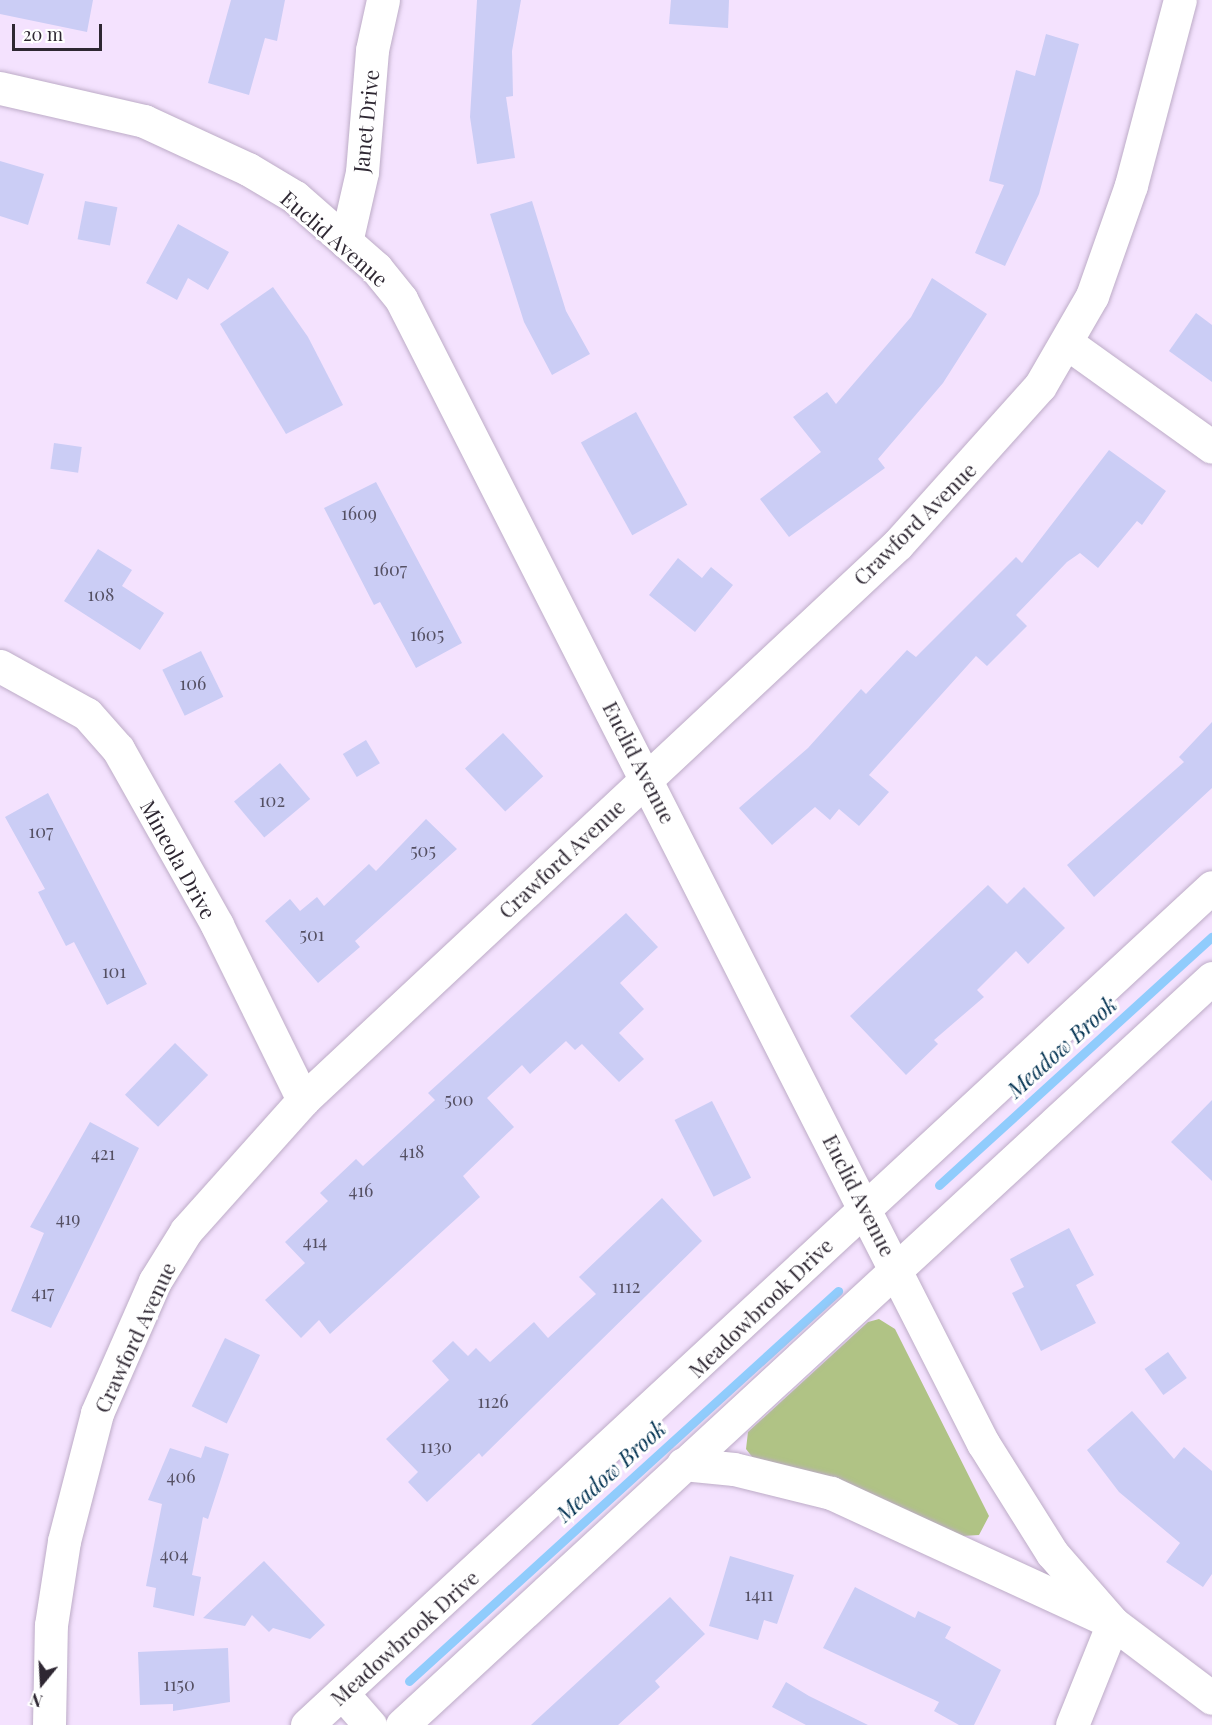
<!DOCTYPE html>
<html>
<head>
<meta charset="utf-8">
<style>
  body { margin:0 }
  #map { position:relative; width:1212px; height:1725px; overflow:hidden; background:#f4e2fe; font-family:"Playfair Display",serif }
  div>[style] { position:absolute }
  [style*='--x'] { left:calc(var(--x)*1px); top:calc(var(--y)*1px); width:calc(var(--w)*1px); rotate:calc(var(--a)*1deg) }
  .green>* { inset:0; background:#b0c385 }
  .stream>* { height:9px; margin:-4.5px; padding:0 4.5px; transform-origin:4.5px; border-radius:4.5px; background:#90ccfc }
  .building>* { inset:0; background:#cbcdf5; transform-origin:0 0 }
  .roads { filter:drop-shadow(0 0 2px #bdacc7) drop-shadow(0 0 2px #bdacc7) }
  .minor>* { height:33px; margin:-16.5px; padding:0 16.5px; transform-origin:16.5px; border-radius:16.5px; background:#fff }
  span { translate:-50% -50%; white-space:nowrap; text-align:center; line-height:1.15; -webkit-text-stroke:6px #fff; paint-order:stroke }
  .number-label { font-size:18px; color:#555063 }
  .number-label span { -webkit-text-stroke-width:0 }
  .street-label { font-size:21px; color:#2e2732 }
  .water-label { font-size:22px; color:#013150; font-style:italic }
  .north { position:absolute; left:12px; top:1653px; width:60px; height:60px; -webkit-text-stroke:4px #fff; paint-order:stroke; rotate:198deg; font-size:16px; font-weight:700; line-height:24px; text-align:center; color:#2e2732 }
  .north::after { content:''; display:block; margin:auto; width:21px; height:27px; background:#2e2732; clip-path:polygon(50% 0,100% 100%,50% 72%,0 100%) }
  .scale { position:absolute; left:12px; top:24px; width:90px; height:27px; box-sizing:border-box; border:3px solid #2e2732; border-top:0; padding-left:8px; font-size:18px; line-height:21px; white-space:nowrap; color:#2e2732; -webkit-text-stroke:4px #fff; paint-order:stroke }
</style>
</head>
<body>
<div id="map">
  <div class="green">
    <i style="clip-path:polygon(879px 1319px,895px 1329px,989px 1516px,979px 1535px,963px 1536px,860px 1491px,753px 1458px,746px 1449px,748px 1432px,868px 1322px)"></i>
  </div>
  <div class="stream">
    <i style="--x:939;--y:1185;--w:369;--a:-42.3"></i>
    <i style="--x:409;--y:1681;--w:580;--a:-42.27"></i>
  </div>
  <div class="building">
    <i style="clip-path:polygon(0 0,93px 0,87px 32px,0 14px)"></i>
    <i style="clip-path:polygon(231px 0,285px 0,277px 41px,265px 38px,249px 95px,208px 83px)"></i>
    <i style="clip-path:polygon(477px 0,521px 0,512px 51px,513px 96px,506px 97px,515px 158px,477px 164px,470px 117px)"></i>
    <i style="clip-path:polygon(671px 0,729px 0,728px 28px,669px 24px)"></i>
    <i style="clip-path:polygon(1046px 34px,1079px 44px,1039px 194px,1005px 266px,975px 253px,1004px 185px,989px 181px,1016px 70px,1035px 76px)"></i>
    <i style="clip-path:polygon(0 161px,44px 174px,28px 225px,0 216px)"></i>
    <i style="left:85px;top:201px;width:33px;height:39px;rotate:11deg"></i>
    <i style="clip-path:polygon(532px 201px,566px 311px,590px 354px,552px 375px,524px 322px,490px 214px)"></i>
    <i style="clip-path:polygon(178px 224px,229px 252px,208px 290px,188px 278px,177px 300px,146px 283px)"></i>
    <i style="clip-path:polygon(932px 278px,987px 314px,943px 383px,878px 459px,885px 468px,789px 537px,760px 499px,821px 452px,793px 417px,827px 392px,836px 404px,911px 317px)"></i>
    <i style="clip-path:polygon(273px 287px,308px 337px,343px 405px,286px 434px,220px 324px)"></i>
    <i style="clip-path:polygon(1196px 313px,1212px 325px,1212px 382px,1169px 351px)"></i>
    <i style="left:636px;top:412px;width:106px;height:63px;rotate:61deg"></i>
    <i style="left:54px;top:443px;width:28px;height:26px;rotate:8deg"></i>
    <i style="clip-path:polygon(1109px 450px,1166px 491px,1142px 525px,1137px 521px,1098px 568px,1080px 553px,1067px 562px,1016px 615px,1027px 626px,987px 666px,976px 656px,869px 775px,889px 792px,859px 826px,839px 809px,830px 820px,815px 807px,772px 845px,739px 808px,808px 748px,861px 689px,866px 694px,907px 650px,916px 657px,1016px 557px,1022px 563px)"></i>
    <i style="clip-path:polygon(376px 482px,462px 643px,416px 668px,380px 602px,374px 605px,324px 508px)"></i>
    <i style="clip-path:polygon(98px 549px,132px 570px,122px 586px,164px 613px,140px 650px,64px 601px)"></i>
    <i style="clip-path:polygon(678px 558px,702px 578px,711px 567px,733px 585px,695px 632px,649px 595px)"></i>
    <i style="left:201px;top:651px;width:51px;height:43px;rotate:64deg"></i>
    <i style="clip-path:polygon(1212px 722px,1212px 788px,1094px 897px,1067px 865px,1184px 762px,1179px 757px)"></i>
    <i style="left:503px;top:733px;width:59px;height:52px;rotate:47deg"></i>
    <i style="left:366px;top:740px;width:27px;height:27px;rotate:59deg"></i>
    <i style="left:280px;top:763px;width:47px;height:60px;rotate:50deg"></i>
    <i style="clip-path:polygon(48px 793px,147px 984px,107px 1005px,74px 942px,66px 946px,38px 892px,45px 889px,5px 817px)"></i>
    <i style="clip-path:polygon(426px 819px,457px 849px,355px 941px,360px 947px,318px 983px,265px 921px,290px 899px,300px 911px,317px 897px,324px 906px,369px 864px,376px 871px)"></i>
    <i style="clip-path:polygon(988px 885px,1007px 904px,1024px 887px,1065px 928px,1028px 964px,1016px 951px,977px 990px,984px 997px,934px 1040px,938px 1044px,906px 1075px,850px 1016px)"></i>
    <i style="clip-path:polygon(626px 913px,658px 947px,620px 983px,644px 1009px,619px 1033px,644px 1059px,619px 1082px,582px 1044px,575px 1050px,566px 1041px,530px 1074px,522px 1065px,487px 1098px,514px 1127px,463px 1176px,480px 1197px,330px 1334px,319px 1320px,301px 1338px,265px 1300px,305px 1263px,285px 1242px,328px 1201px,320px 1193px,356px 1159px,363px 1166px,435px 1100px,428px 1093px)"></i>
    <i style="left:175px;top:1043px;width:46px;height:72px;rotate:44deg"></i>
    <i style="clip-path:polygon(1212px 1100px,1212px 1181px,1171px 1142px)"></i>
    <i style="left:712px;top:1101px;width:86px;height:42px;rotate:63deg"></i>
    <i style="clip-path:polygon(90px 1122px,139px 1148px,51px 1328px,11px 1311px,44px 1233px,30px 1227px)"></i>
    <i style="clip-path:polygon(662px 1198px,702px 1241px,482px 1457px,479px 1453px,427px 1502px,408px 1482px,418px 1472px,386px 1439px,449px 1380px,432px 1361px,453px 1341px,468px 1356px,476px 1348px,490px 1362px,534px 1322px,548px 1338px,596px 1294px,579px 1277px)"></i>
    <i style="clip-path:polygon(1069px 1228px,1094px 1275px,1076px 1285px,1096px 1323px,1041px 1351px,1012px 1293px,1024px 1287px,1010px 1259px)"></i>
    <i style="left:225px;top:1338px;width:39px;height:76px;rotate:26deg"></i>
    <i style="left:1168px;top:1352px;width:32px;height:29px;rotate:54deg"></i>
    <i style="clip-path:polygon(1132px 1411px,1174px 1459px,1184px 1447px,1212px 1471px,1212px 1574px,1203px 1587px,1166px 1562px,1180px 1543px,1119px 1492px,1087px 1450px)"></i>
    <i style="clip-path:polygon(205px 1446px,229px 1454px,208px 1519px,203px 1517px,192px 1575px,201px 1577px,194px 1616px,153px 1607px,156px 1588px,146px 1586px,162px 1504px,148px 1500px,170px 1448px,201px 1458px)"></i>
    <i style="clip-path:polygon(730px 1556px,794px 1575px,777px 1624px,764px 1620px,758px 1640px,709px 1626px)"></i>
    <i style="clip-path:polygon(264px 1561px,325px 1625px,310px 1639px,273px 1628px,269px 1632px,252px 1615px,245px 1626px,203px 1618px)"></i>
    <i style="clip-path:polygon(855px 1587px,915px 1618px,918px 1611px,951px 1627px,945px 1638px,1001px 1670px,974px 1725px,959px 1725px,934px 1711px,939px 1702px,823px 1648px)"></i>
    <i style="clip-path:polygon(670px 1597px,705px 1634px,655px 1681px,660px 1687px,618px 1725px,531px 1725px)"></i>
    <i style="clip-path:polygon(228px 1648px,230px 1702px,173px 1711px,173px 1704px,140px 1705px,138px 1652px)"></i>
    <i style="clip-path:polygon(786px 1682px,809px 1696px,868px 1725px,806px 1725px,772px 1707px)"></i>
  </div>
  <div class="roads">
    <div class="minor">
      <i style="--x:0;--y:88;--w:148;--a:12.9"></i>
      <i style="--x:144;--y:121;--w:115;--a:24.8"></i>
      <i style="--x:248;--y:169;--w:55;--a:30.8"></i>
      <i style="--x:295;--y:197;--w:108;--a:41.2"></i>
      <i style="--x:376;--y:268;--w:40;--a:51"></i>
      <i style="--x:401;--y:299;--w:1284;--a:63.04"></i>
      <i style="--x:983;--y:1443;--w:130;--a:57.9"></i>
      <i style="--x:1052;--y:1553;--w:93;--a:48.9"></i>
      <i style="--x:1113;--y:1623;--w:124;--a:37.1"></i>
      <i style="--x:346;--y:242;--w:72;--a:-77.1"></i>
      <i style="--x:362;--y:172;--w:122;--a:-85.3"></i>
      <i style="--x:372;--y:50;--w:51;--a:-77.6"></i>
      <i style="--x:1067;--y:343;--w:178;--a:35.6"></i>
      <i style="--x:0;--y:666;--w:99;--a:28.9"></i>
      <i style="--x:87;--y:714;--w:47;--a:48.5"></i>
      <i style="--x:118;--y:749;--w:202;--a:60.6"></i>
      <i style="--x:217;--y:925;--w:195;--a:63.8"></i>
      <i style="--x:683;--y:1464;--w:51;--a:5.6"></i>
      <i style="--x:734;--y:1469;--w:100;--a:13.9"></i>
      <i style="--x:831;--y:1493;--w:297;--a:24.7"></i>
      <i style="--x:342;--y:1693;--w:43;--a:48.8"></i>
      <i style="--x:49;--y:1725;--w:100;--a:-88.9"></i>
      <i style="--x:51;--y:1625;--w:85;--a:-81.2"></i>
      <i style="--x:64;--y:1541;--w:132;--a:-75.5"></i>
      <i style="--x:97;--y:1413;--w:144;--a:-66.3"></i>
      <i style="--x:155;--y:1281;--w:59;--a:-58.2"></i>
      <i style="--x:186;--y:1231;--w:176;--a:-48.2"></i>
      <i style="--x:303;--y:1100;--w:814;--a:-43.06"></i>
      <i style="--x:898;--y:544;--w:212;--a:-48.1"></i>
      <i style="--x:1040;--y:386;--w:104;--a:-60"></i>
      <i style="--x:1092;--y:296;--w:118;--a:-70.6"></i>
      <i style="--x:1131;--y:185;--w:191;--a:-75.2"></i>
      <i style="--x:307;--y:1725;--w:1233;--a:-42.8"></i>
      <i style="--x:402;--y:1725;--w:1102;--a:-42.68"></i>
      <i style="--x:1072;--y:1725;--w:110;--a:-68.1"></i>
    </div>
  </div>
  <div class="number-label">
    <span style="left:359px;top:513px">1609</span>
    <span style="left:390px;top:569px">1607</span>
    <span style="left:101px;top:594px">108</span>
    <span style="left:427px;top:634px">1605</span>
    <span style="left:193px;top:683px">106</span>
    <span style="left:272px;top:800px">102</span>
    <span style="left:41px;top:831px">107</span>
    <span style="left:423px;top:850px">505</span>
    <span style="left:312px;top:934px">501</span>
    <span style="left:114px;top:971px">101</span>
    <span style="left:459px;top:1099px">500</span>
    <span style="left:412px;top:1151px">418</span>
    <span style="left:103px;top:1153px">421</span>
    <span style="left:361px;top:1190px">416</span>
    <span style="left:68px;top:1218px">419</span>
    <span style="left:315px;top:1241px">414</span>
    <span style="left:626px;top:1286px">1112</span>
    <span style="left:43px;top:1292px">417</span>
    <span style="left:493px;top:1401px">1126</span>
    <span style="left:436px;top:1446px">1130</span>
    <span style="left:181px;top:1476px">406</span>
    <span style="left:174px;top:1554px">404</span>
    <span style="left:759px;top:1594px">1411</span>
    <span style="left:179px;top:1684px">1150</span>
  </div>
  <div class="street-label">
    <span style="left:365px;top:121px;rotate:-84deg">Janet Drive</span>
    <span style="left:335px;top:238px;rotate:41deg">Euclid Avenue</span>
    <span style="left:914px;top:523px;rotate:-45deg">Crawford Avenue</span>
    <span style="left:640px;top:762px;rotate:63deg">Euclid Avenue</span>
    <span style="left:561px;top:858px;rotate:-43deg">Crawford Avenue</span>
    <span style="left:179px;top:859px;rotate:61deg">Mineola Drive</span>
    <span style="left:860px;top:1195px;rotate:63deg">Euclid Avenue</span>
    <span style="left:760px;top:1307px;rotate:-44deg">Meadowbrook Drive</span>
    <span style="left:134px;top:1337px;rotate:-65deg">Crawford Avenue</span>
    <span style="left:404px;top:1637px;rotate:-42deg">Meadowbrook Drive</span>
  </div>
  <div class="water-label">
    <span style="left:1062px;top:1047px;rotate:-42deg">Meadow Brook</span>
    <span style="left:611px;top:1471px;rotate:-42deg">Meadow Brook</span>
  </div>
  <div class="north">N</div>
  <div class="scale">20 m</div>
</div>
</body>
</html>
